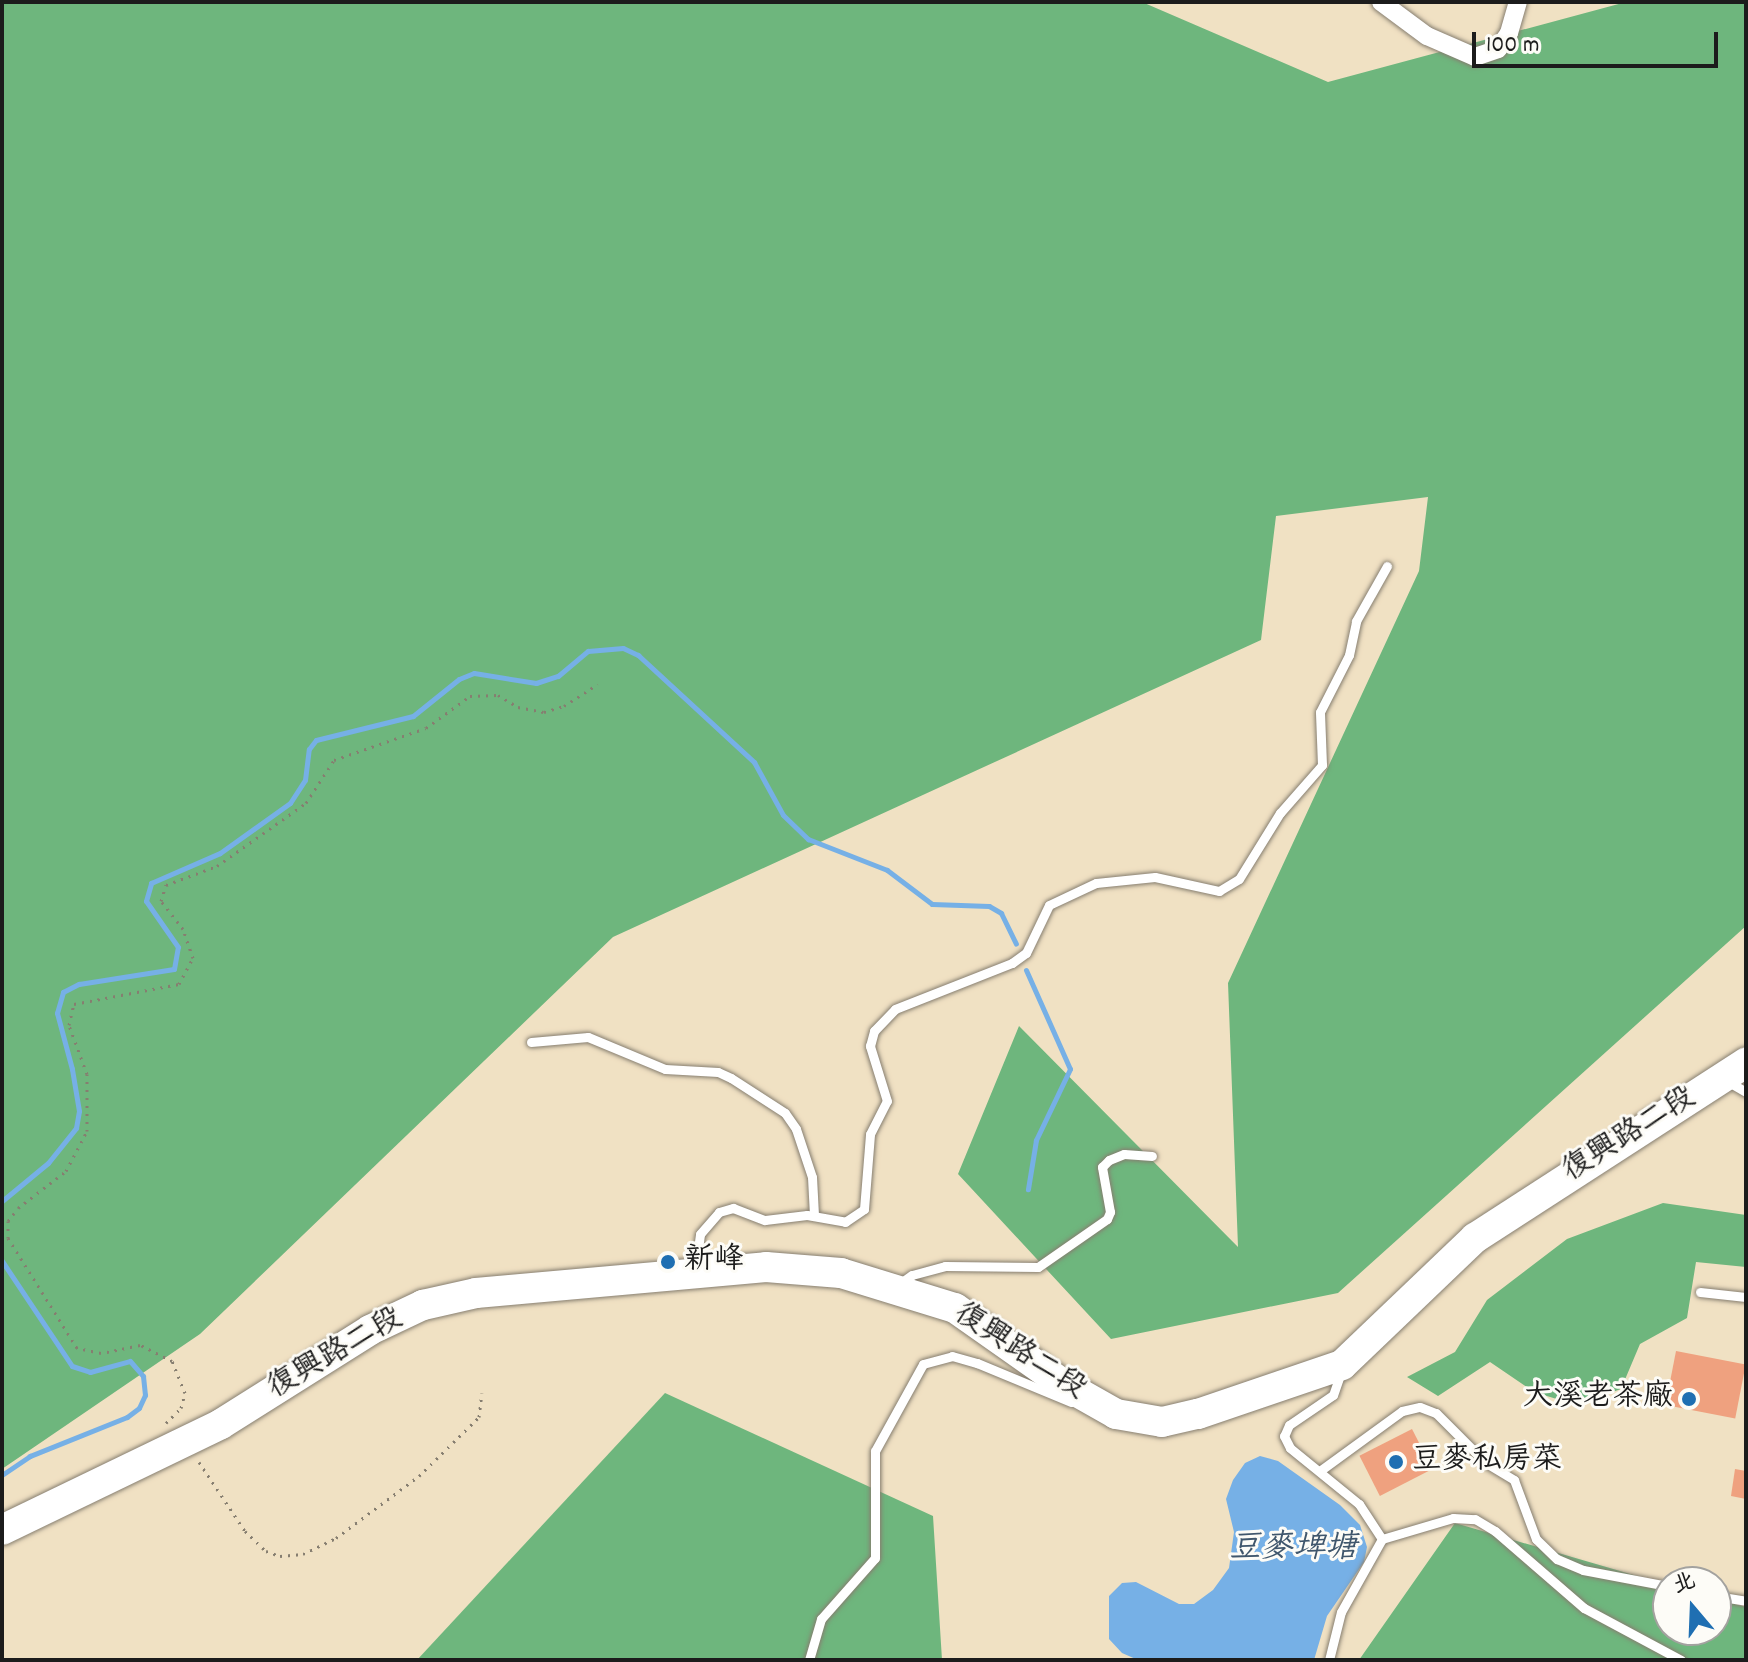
<!DOCTYPE html>
<html>
<head>
<meta charset="utf-8">
<style>
  body { margin:0 }
  #map { position:relative; width:1748px; height:1662px; overflow:hidden; background:#f0e1c3; font-family:Dekko,"LXGW WenKai TC",sans-serif }
  div>[style] { position:absolute }
  [style*='--x'] { left:calc(var(--x)*1px); top:calc(var(--y)*1px); width:calc(var(--w)*1px); rotate:calc(var(--a)*1deg) }
  .forest>* { inset:0; background:#6eb67d }
  .water>* { inset:0; background:#76b0e6 }
  .stream>* { height:5px; margin:-2.5px; padding:0 2.5px; transform-origin:2.5px; border-radius:2.5px; background:#76b0e6 }
  .building>* { inset:0; background:#efa17f; transform-origin:0 0 }
  .path>* { height:3px; margin-top:-1.5px; transform-origin:0; background:repeating-linear-gradient(90deg,#867e70 0 2px,transparent 0 8px) }
  .roads { filter:drop-shadow(0 0 2px #867e70) drop-shadow(0 0 2px #867e70) }
  .lane>* { height:9px; margin:-4.5px; padding:0 4.5px; transform-origin:4.5px; border-radius:4.5px; background:#fff }
  .street>* { height:18px; margin:-9px; padding:0 9px; transform-origin:9px; border-radius:9px; background:#fff }
  .primary>* { height:30px; margin:-15px; padding:0 15px; transform-origin:15px; border-radius:15px; background:#fff }
  .dots>* { width:22px; height:22px; translate:-50% -50%; box-sizing:border-box; border:4px solid #fdfcf7; border-radius:50% }
  span { translate:-50% -50%; white-space:nowrap; text-align:center; line-height:1.15; -webkit-text-stroke:6px #fdfcf7; paint-order:stroke }
  .street-label { font-size:30px; color:#1c1c1c }
  .poi-label { font-size:30px; color:#1c1c1c }
  .left { translate:0 -50%; text-align:left }
  .right { translate:-100% -50%; text-align:right }
  .water-label { font-size:32px; color:#40576d; font-style:italic }
  .frame { position:absolute; inset:0; border:4px solid #1c1c1c; pointer-events:none }
  .north { position:absolute; left:1652px; top:1566px; width:80px; height:80px; box-sizing:border-box; background:#fdfcf7; border:2px solid #a3a29f; border-radius:50%; rotate:341deg; font-size:22px; font-weight:700; line-height:32px; text-align:center; color:#1c1c1c }
  .north::after { content:''; display:block; margin:auto; width:28px; height:36px; background:#1f6fb2; clip-path:polygon(50% 0,100% 100%,50% 72%,0 100%) }
  .scale { position:absolute; left:1472px; top:32px; width:246px; height:36px; box-sizing:border-box; border:4px solid #1c1c1c; border-top:0; padding-left:10px; font-size:24px; line-height:28px; white-space:nowrap; color:#1c1c1c; -webkit-text-stroke:6px #fdfcf7; paint-order:stroke }
</style>
</head>
<body>
<div id="map">
  <div class="forest">
    <i style="clip-path:polygon(2px 2px,1142px 2px,1328px 82px,1626px 2px,1746px 2px,1746px 926px,1338px 1293px,1111px 1339px,958px 1174px,1019px 1026px,1238px 1247px,1228px 983px,1419px 571px,1428px 497px,1276px 516px,1261px 640px,613px 937px,200px 1334px,2px 1469px)"></i>
    <i style="clip-path:polygon(1663px 1203px,1746px 1215px,1746px 1267px,1696px 1262px,1687px 1318px,1640px 1344px,1621px 1389px,1576px 1405px,1534px 1392px,1490px 1362px,1438px 1396px,1407px 1377px,1455px 1352px,1487px 1300px,1567px 1239px)"></i>
    <i style="clip-path:polygon(665px 1393px,933px 1516px,942px 1660px,417px 1660px)"></i>
    <i style="clip-path:polygon(1455px 1523px,1668px 1585px,1668px 1630px,1716px 1630px,1716px 1599px,1746px 1607px,1746px 1660px,1359px 1660px)"></i>
  </div>
  <div class="water">
    <i style="clip-path:polygon(1260px 1456px,1278px 1461px,1340px 1505px,1360px 1525px,1367px 1547px,1364px 1562px,1327px 1616px,1314px 1660px,1138px 1660px,1122px 1653px,1109px 1639px,1109px 1596px,1122px 1583px,1136px 1582px,1179px 1604px,1194px 1604px,1213px 1590px,1229px 1568px,1234px 1532px,1226px 1499px,1233px 1480px,1245px 1463px)"></i>
  </div>
  <div class="stream">
    <i style="--x:1026;--y:970;--w:108;--a:66"></i>
    <i style="--x:1070;--y:1069;--w:79;--a:115.6"></i>
    <i style="--x:1036;--y:1140;--w:50;--a:99.3"></i>
    <i style="--x:2;--y:1201;--w:60;--a:-39.6"></i>
    <i style="--x:48;--y:1163;--w:45;--a:-51.3"></i>
    <i style="--x:76;--y:1128;--w:17;--a:-80"></i>
    <i style="--x:79;--y:1111;--w:43;--a:-99.5"></i>
    <i style="--x:72;--y:1069;--w:58;--a:-105"></i>
    <i style="--x:57;--y:1013;--w:22;--a:-74"></i>
    <i style="--x:63;--y:992;--w:18;--a:-27"></i>
    <i style="--x:79;--y:984;--w:96;--a:-9"></i>
    <i style="--x:174;--y:969;--w:22;--a:-80"></i>
    <i style="--x:178;--y:947;--w:56;--a:-124.8"></i>
    <i style="--x:146;--y:901;--w:19;--a:-74"></i>
    <i style="--x:151;--y:883;--w:75;--a:-23.5"></i>
    <i style="--x:220;--y:853;--w:86;--a:-35.5"></i>
    <i style="--x:290;--y:803;--w:27;--a:-57"></i>
    <i style="--x:305;--y:780;--w:31;--a:-83"></i>
    <i style="--x:309;--y:749;--w:11;--a:-52"></i>
    <i style="--x:316;--y:740;--w:100;--a:-13.9"></i>
    <i style="--x:413;--y:716;--w:59;--a:-38.8"></i>
    <i style="--x:459;--y:679;--w:16;--a:-22"></i>
    <i style="--x:474;--y:673;--w:63;--a:9.2"></i>
    <i style="--x:536;--y:683;--w:23;--a:-18"></i>
    <i style="--x:558;--y:676;--w:39;--a:-40"></i>
    <i style="--x:588;--y:651;--w:35;--a:-5"></i>
    <i style="--x:623;--y:648;--w:17;--a:25"></i>
    <i style="--x:638;--y:655;--w:158;--a:42.7"></i>
    <i style="--x:754;--y:762;--w:60;--a:61.3"></i>
    <i style="--x:783;--y:815;--w:35;--a:44"></i>
    <i style="--x:808;--y:839;--w:85;--a:21.4"></i>
    <i style="--x:887;--y:870;--w:56;--a:37.1"></i>
    <i style="--x:932;--y:904;--w:57;--a:2"></i>
    <i style="--x:989;--y:906;--w:14;--a:30"></i>
    <i style="--x:1001;--y:913;--w:34;--a:64"></i>
    <i style="--x:2;--y:1261;--w:126;--a:56.3"></i>
    <i style="--x:72;--y:1366;--w:19;--a:18"></i>
    <i style="--x:90;--y:1372;--w:41;--a:-15.4"></i>
    <i style="--x:130;--y:1361;--w:20;--a:49"></i>
    <i style="--x:143;--y:1376;--w:19;--a:84"></i>
    <i style="--x:145;--y:1395;--w:14;--a:115"></i>
    <i style="--x:139;--y:1408;--w:15;--a:143"></i>
    <i style="--x:127;--y:1417;--w:105;--a:158.1"></i>
    <i style="--x:30;--y:1456;--w:34;--a:146"></i>
  </div>
  <div class="building">
    <i style="left:1676px;top:1351px;width:71px;height:55px;rotate:11deg"></i>
    <i style="left:1412px;top:1429px;width:45px;height:59px;rotate:63deg"></i>
    <i style="clip-path:polygon(1735px 1469px,1746px 1471px,1746px 1499px,1731px 1496px)"></i>
  </div>
  <div class="path">
    <i style="--x:166;--y:1423;--w:21;--a:-45"></i>
    <i style="--x:181;--y:1408;--w:16;--a:-75"></i>
    <i style="--x:185;--y:1393;--w:35;--a:-112"></i>
    <i style="--x:172;--y:1361;--w:36;--a:-153"></i>
    <i style="--x:140;--y:1345;--w:40;--a:168"></i>
    <i style="--x:101;--y:1353;--w:25;--a:-168"></i>
    <i style="--x:77;--y:1348;--w:130;--a:-122.1"></i>
    <i style="--x:8;--y:1238;--w:17;--a:-90"></i>
    <i style="--x:8;--y:1221;--w:16;--a:-52"></i>
    <i style="--x:18;--y:1208;--w:61;--a:-37.6"></i>
    <i style="--x:66;--y:1171;--w:45;--a:-62.3"></i>
    <i style="--x:87;--y:1131;--w:57;--a:-90"></i>
    <i style="--x:87;--y:1074;--w:52;--a:-110.2"></i>
    <i style="--x:69;--y:1025;--w:22;--a:-77"></i>
    <i style="--x:74;--y:1004;--w:107;--a:-10.8"></i>
    <i style="--x:179;--y:984;--w:30;--a:-62"></i>
    <i style="--x:193;--y:958;--w:31;--a:-109"></i>
    <i style="--x:183;--y:929;--w:36;--a:-128"></i>
    <i style="--x:161;--y:901;--w:17;--a:-73"></i>
    <i style="--x:166;--y:885;--w:54;--a:-20.4"></i>
    <i style="--x:217;--y:866;--w:109;--a:-35.3"></i>
    <i style="--x:306;--y:803;--w:51;--a:-56.9"></i>
    <i style="--x:334;--y:760;--w:97;--a:-19.2"></i>
    <i style="--x:426;--y:728;--w:54;--a:-36"></i>
    <i style="--x:470;--y:696;--w:28;--a:-2"></i>
    <i style="--x:498;--y:695;--w:23;--a:31"></i>
    <i style="--x:518;--y:707;--w:26;--a:11"></i>
    <i style="--x:544;--y:712;--w:21;--a:-17"></i>
    <i style="--x:564;--y:706;--w:40;--a:-32.9"></i>
    <i style="--x:199;--y:1462;--w:83;--a:56.3"></i>
    <i style="--x:245;--y:1531;--w:29;--a:44"></i>
    <i style="--x:266;--y:1551;--w:15;--a:20"></i>
    <i style="--x:280;--y:1556;--w:23;--a:-5"></i>
    <i style="--x:303;--y:1554;--w:37;--a:-26"></i>
    <i style="--x:336;--y:1538;--w:104;--a:-36.8"></i>
    <i style="--x:419;--y:1476;--w:84;--a:-44.5"></i>
    <i style="--x:479;--y:1417;--w:24;--a:-83"></i>
  </div>
  <div class="roads">
    <div class="lane">
      <i style="--x:531;--y:1042;--w:57;--a:-5"></i>
      <i style="--x:588;--y:1037;--w:83;--a:22.6"></i>
      <i style="--x:665;--y:1069;--w:53;--a:3.2"></i>
      <i style="--x:718;--y:1072;--w:14;--a:25"></i>
      <i style="--x:731;--y:1078;--w:64;--a:32.9"></i>
      <i style="--x:785;--y:1113;--w:19;--a:55"></i>
      <i style="--x:796;--y:1129;--w:51;--a:71.6"></i>
      <i style="--x:812;--y:1177;--w:38;--a:87"></i>
      <i style="--x:1727;--y:1081;--w:22;--a:30"></i>
      <i style="--x:695;--y:1270;--w:36;--a:-82"></i>
      <i style="--x:700;--y:1234;--w:29;--a:-49"></i>
      <i style="--x:719;--y:1212;--w:15;--a:-16"></i>
      <i style="--x:733;--y:1208;--w:34;--a:21"></i>
      <i style="--x:765;--y:1220;--w:42;--a:-6.8"></i>
      <i style="--x:807;--y:1215;--w:39;--a:10"></i>
      <i style="--x:845;--y:1222;--w:23;--a:-34"></i>
      <i style="--x:864;--y:1209;--w:75;--a:-85.4"></i>
      <i style="--x:870;--y:1134;--w:37;--a:-63"></i>
      <i style="--x:887;--y:1101;--w:58;--a:-107.2"></i>
      <i style="--x:870;--y:1046;--w:16;--a:-75"></i>
      <i style="--x:874;--y:1031;--w:30;--a:-46"></i>
      <i style="--x:895;--y:1009;--w:126;--a:-21.5"></i>
      <i style="--x:1012;--y:963;--w:17;--a:-36"></i>
      <i style="--x:1026;--y:953;--w:53;--a:-64.4"></i>
      <i style="--x:1049;--y:905;--w:52;--a:-25.1"></i>
      <i style="--x:1096;--y:883;--w:59;--a:-5.8"></i>
      <i style="--x:1155;--y:877;--w:66;--a:12.3"></i>
      <i style="--x:1219;--y:891;--w:23;--a:-31"></i>
      <i style="--x:1239;--y:879;--w:78;--a:-58.2"></i>
      <i style="--x:1280;--y:813;--w:64;--a:-48.8"></i>
      <i style="--x:1322;--y:765;--w:53;--a:-92.2"></i>
      <i style="--x:1320;--y:712;--w:64;--a:-63"></i>
      <i style="--x:1349;--y:655;--w:35;--a:-78"></i>
      <i style="--x:1356;--y:621;--w:63;--a:-60.6"></i>
      <i style="--x:898;--y:1285;--w:17;--a:-36"></i>
      <i style="--x:912;--y:1275;--w:34;--a:-15"></i>
      <i style="--x:945;--y:1266;--w:93;--a:0.6"></i>
      <i style="--x:1038;--y:1267;--w:84;--a:-34.8"></i>
      <i style="--x:1107;--y:1219;--w:8;--a:-67"></i>
      <i style="--x:1110;--y:1212;--w:46;--a:-100.1"></i>
      <i style="--x:1102;--y:1167;--w:10;--a:-45"></i>
      <i style="--x:1109;--y:1160;--w:16;--a:-22"></i>
      <i style="--x:1124;--y:1154;--w:28;--a:4"></i>
      <i style="--x:1700;--y:1292;--w:46;--a:6.2"></i>
      <i style="--x:1341;--y:1372;--w:24;--a:109"></i>
      <i style="--x:1333;--y:1395;--w:53;--a:145.7"></i>
      <i style="--x:1289;--y:1425;--w:12;--a:114"></i>
      <i style="--x:1284;--y:1436;--w:13;--a:63"></i>
      <i style="--x:1290;--y:1448;--w:89;--a:39.1"></i>
      <i style="--x:1359;--y:1504;--w:42;--a:56.7"></i>
      <i style="--x:1321;--y:1470;--w:100;--a:-36.1"></i>
      <i style="--x:1402;--y:1411;--w:18;--a:-13"></i>
      <i style="--x:1420;--y:1407;--w:17;--a:21"></i>
      <i style="--x:1436;--y:1413;--w:71;--a:45"></i>
      <i style="--x:1486;--y:1463;--w:33;--a:31"></i>
      <i style="--x:1514;--y:1480;--w:63;--a:69.6"></i>
      <i style="--x:1536;--y:1539;--w:29;--a:44"></i>
      <i style="--x:1557;--y:1559;--w:28;--a:23"></i>
      <i style="--x:1583;--y:1570;--w:86;--a:10.7"></i>
      <i style="--x:1716;--y:1596;--w:30;--a:9"></i>
      <i style="--x:809;--y:1660;--w:43;--a:-73.7"></i>
      <i style="--x:821;--y:1619;--w:81;--a:-48.5"></i>
      <i style="--x:875;--y:1558;--w:107;--a:-90"></i>
      <i style="--x:875;--y:1451;--w:99;--a:-61.1"></i>
      <i style="--x:923;--y:1364;--w:30;--a:-15"></i>
      <i style="--x:952;--y:1356;--w:26;--a:16"></i>
      <i style="--x:977;--y:1363;--w:102;--a:22.5"></i>
      <i style="--x:1329;--y:1660;--w:49;--a:-76"></i>
      <i style="--x:1341;--y:1612;--w:84;--a:-60.7"></i>
      <i style="--x:1382;--y:1539;--w:74;--a:-16.5"></i>
      <i style="--x:1453;--y:1518;--w:22;--a:3"></i>
      <i style="--x:1475;--y:1519;--w:23;--a:31"></i>
      <i style="--x:1495;--y:1531;--w:118;--a:40.9"></i>
      <i style="--x:1584;--y:1608;--w:110;--a:28.2"></i>
    </div>
    <div class="street">
      <i style="--x:1381;--y:2;--w:57;--a:36.5"></i>
      <i style="--x:1427;--y:36;--w:52;--a:23.6"></i>
      <i style="--x:1475;--y:57;--w:24;--a:-19"></i>
      <i style="--x:1498;--y:49;--w:19;--a:-55"></i>
      <i style="--x:1509;--y:33;--w:32;--a:-74"></i>
    </div>
    <div class="primary">
      <i style="--x:2;--y:1530;--w:243;--a:-25.8"></i>
      <i style="--x:221;--y:1424;--w:176;--a:-32.2"></i>
      <i style="--x:370;--y:1330;--w:59;--a:-25.3"></i>
      <i style="--x:423;--y:1305;--w:54;--a:-12.8"></i>
      <i style="--x:476;--y:1293;--w:291;--a:-5.1"></i>
      <i style="--x:766;--y:1267;--w:75;--a:4.6"></i>
      <i style="--x:841;--y:1273;--w:119;--a:17.1"></i>
      <i style="--x:955;--y:1308;--w:132;--a:35.1"></i>
      <i style="--x:1063;--y:1384;--w:61;--a:29.5"></i>
      <i style="--x:1116;--y:1414;--w:47;--a:9.9"></i>
      <i style="--x:1162;--y:1422;--w:37;--a:-13"></i>
      <i style="--x:1198;--y:1414;--w:152;--a:-18.8"></i>
      <i style="--x:1342;--y:1365;--w:184;--a:-43.7"></i>
      <i style="--x:1475;--y:1238;--w:323;--a:-32.9"></i>
    </div>
  </div>
  <div class="dots">
    <i style="left:668px;top:1262px;background:#1f6fb2"></i>
    <i style="left:1689px;top:1399px;background:#1f6fb2"></i>
    <i style="left:1396px;top:1462px;background:#1f6fb2"></i>
  </div>
  <div class="street-label">
    <span style="left:1630px;top:1136px;rotate:-32deg">復興路二段</span>
    <span style="left:1019px;top:1353px;rotate:33deg">復興路二段</span>
    <span style="left:336px;top:1355px;rotate:-30deg">復興路二段</span>
  </div>
  <div class="poi-label">
    <span class="left" style="left:684px;top:1262px">新峰</span>
    <span class="right" style="left:1673px;top:1399px">大溪老茶廠</span>
    <span class="left" style="left:1412px;top:1462px">豆麥私房菜</span>
  </div>
  <div class="water-label">
    <span style="left:1293px;top:1550px">豆麥埤塘</span>
  </div>
  <div class="frame"></div>
  <div class="north">北</div>
  <div class="scale">100 m</div>
</div>
</body>
</html>
